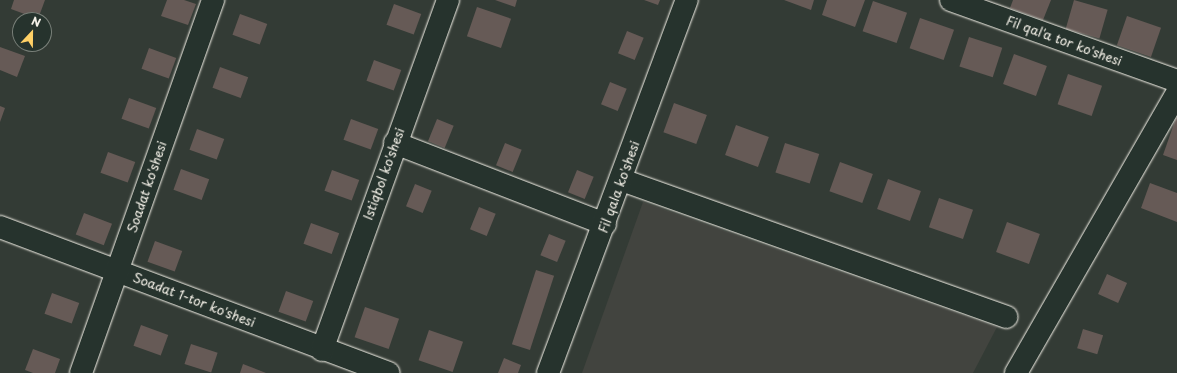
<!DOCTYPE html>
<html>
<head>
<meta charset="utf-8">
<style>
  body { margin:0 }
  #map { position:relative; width:1177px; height:373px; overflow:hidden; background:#333b35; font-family:"Playpen Sans",sans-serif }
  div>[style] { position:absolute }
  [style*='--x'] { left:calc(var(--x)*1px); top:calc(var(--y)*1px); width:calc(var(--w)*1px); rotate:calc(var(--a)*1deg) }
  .built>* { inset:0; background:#42443f }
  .building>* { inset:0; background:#665a56; transform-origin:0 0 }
  .roads { filter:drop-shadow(0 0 1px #f4f1e8) drop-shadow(0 0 1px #f4f1e8) }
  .minor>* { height:22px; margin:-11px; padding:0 11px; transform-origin:11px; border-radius:11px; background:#26332d }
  span { translate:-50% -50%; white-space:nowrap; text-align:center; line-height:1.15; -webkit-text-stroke:3px #26332d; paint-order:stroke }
  .street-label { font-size:13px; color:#f4f1e8 }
  .north { position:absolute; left:12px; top:12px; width:40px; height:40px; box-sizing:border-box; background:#26332d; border:1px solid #787f78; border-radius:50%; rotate:22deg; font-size:11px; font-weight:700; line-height:16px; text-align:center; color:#f4f1e8 }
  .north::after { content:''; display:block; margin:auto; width:14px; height:18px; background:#ffd166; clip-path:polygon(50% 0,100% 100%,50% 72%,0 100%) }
</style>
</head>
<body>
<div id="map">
  <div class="built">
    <i style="clip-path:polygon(643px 202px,997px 327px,973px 373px,582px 373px)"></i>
  </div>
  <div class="building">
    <i style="clip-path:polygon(14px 0,45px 0,38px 19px,11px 9px)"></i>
    <i style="clip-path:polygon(167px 0,184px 0,196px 4px,188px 25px,161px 16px)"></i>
    <i style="clip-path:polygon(495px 0,517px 0,515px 7px)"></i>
    <i style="clip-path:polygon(644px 0,660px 0,658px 5px)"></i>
    <i style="clip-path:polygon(784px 0,814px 0,811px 10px)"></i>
    <i style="clip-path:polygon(827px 0,865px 0,855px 27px,822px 15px)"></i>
    <i style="clip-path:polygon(1013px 0,1051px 0,1043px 20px,1010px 8px)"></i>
    <i style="left:1074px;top:0;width:35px;height:30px;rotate:16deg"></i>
    <i style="left:873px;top:1px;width:36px;height:32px;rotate:19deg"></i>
    <i style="left:394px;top:4px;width:29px;height:22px;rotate:20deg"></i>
    <i style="left:477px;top:7px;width:36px;height:31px;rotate:19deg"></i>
    <i style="left:240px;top:14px;width:29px;height:22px;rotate:20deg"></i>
    <i style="left:1127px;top:16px;width:36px;height:31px;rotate:19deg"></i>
    <i style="left:920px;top:18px;width:36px;height:32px;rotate:19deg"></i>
    <i style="left:627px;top:31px;width:18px;height:24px;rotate:22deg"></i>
    <i style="left:969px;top:37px;width:35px;height:31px;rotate:18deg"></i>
    <i style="clip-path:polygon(0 47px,25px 56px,17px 77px,0 70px)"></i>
    <i style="left:149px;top:48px;width:29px;height:22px;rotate:20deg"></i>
    <i style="left:1014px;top:54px;width:35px;height:32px;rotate:20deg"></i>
    <i style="left:374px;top:60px;width:29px;height:22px;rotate:20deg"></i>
    <i style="left:220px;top:67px;width:30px;height:22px;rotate:20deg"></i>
    <i style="left:1068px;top:74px;width:36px;height:32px;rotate:19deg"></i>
    <i style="left:610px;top:82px;width:18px;height:24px;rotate:22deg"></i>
    <i style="left:129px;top:98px;width:29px;height:22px;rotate:20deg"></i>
    <i style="left:674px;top:103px;width:35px;height:31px;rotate:20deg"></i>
    <i style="clip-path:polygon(0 106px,5px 108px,0 122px)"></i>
    <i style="clip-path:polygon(1176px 118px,1177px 118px,1177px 160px,1163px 155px)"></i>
    <i style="left:351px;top:119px;width:29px;height:22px;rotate:20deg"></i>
    <i style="left:437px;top:119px;width:18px;height:24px;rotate:22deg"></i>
    <i style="left:736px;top:125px;width:35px;height:32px;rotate:20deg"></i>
    <i style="left:197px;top:129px;width:29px;height:22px;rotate:20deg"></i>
    <i style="left:505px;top:143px;width:18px;height:24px;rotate:22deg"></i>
    <i style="left:785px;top:143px;width:36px;height:31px;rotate:18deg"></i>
    <i style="left:108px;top:152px;width:29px;height:22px;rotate:20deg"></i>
    <i style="left:840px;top:162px;width:35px;height:31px;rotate:20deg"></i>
    <i style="left:181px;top:169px;width:30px;height:22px;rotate:20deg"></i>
    <i style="left:332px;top:170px;width:29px;height:22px;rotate:20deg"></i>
    <i style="left:577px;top:170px;width:18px;height:24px;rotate:22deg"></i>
    <i style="left:888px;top:179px;width:35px;height:32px;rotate:20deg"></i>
    <i style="clip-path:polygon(1150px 183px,1177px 193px,1177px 222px,1141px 208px)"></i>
    <i style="left:415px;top:184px;width:18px;height:24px;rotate:22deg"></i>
    <i style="left:939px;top:198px;width:36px;height:31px;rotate:19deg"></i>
    <i style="left:479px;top:207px;width:18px;height:24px;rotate:22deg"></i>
    <i style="left:84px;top:213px;width:30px;height:23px;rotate:21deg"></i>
    <i style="left:1007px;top:222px;width:35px;height:32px;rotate:20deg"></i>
    <i style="left:311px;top:223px;width:30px;height:22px;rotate:20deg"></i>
    <i style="left:549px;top:234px;width:18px;height:23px;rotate:22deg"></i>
    <i style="left:155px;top:241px;width:29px;height:22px;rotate:20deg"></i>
    <i style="left:536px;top:270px;width:19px;height:78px;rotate:18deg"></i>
    <i style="left:1107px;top:274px;width:22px;height:22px;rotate:24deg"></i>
    <i style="left:286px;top:291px;width:29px;height:22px;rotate:20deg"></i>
    <i style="left:52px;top:293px;width:29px;height:22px;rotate:20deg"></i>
    <i style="left:365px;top:307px;width:36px;height:32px;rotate:19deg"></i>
    <i style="left:141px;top:325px;width:29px;height:22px;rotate:20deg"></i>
    <i style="left:1083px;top:329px;width:21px;height:20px;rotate:17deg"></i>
    <i style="left:429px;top:330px;width:36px;height:32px;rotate:19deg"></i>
    <i style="left:191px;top:344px;width:28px;height:21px;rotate:18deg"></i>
    <i style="clip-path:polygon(33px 349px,60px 359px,55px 373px,33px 373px,25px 370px)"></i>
    <i style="clip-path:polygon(504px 358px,521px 365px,518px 373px,498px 373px)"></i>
    <i style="clip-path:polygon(243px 364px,266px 373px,240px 373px)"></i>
  </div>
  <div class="roads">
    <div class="minor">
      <i style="--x:951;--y:0;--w:240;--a:19.7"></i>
      <i style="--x:395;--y:143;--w:225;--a:21.1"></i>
      <i style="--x:622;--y:180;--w:408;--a:19.6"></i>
      <i style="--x:0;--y:227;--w:415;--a:20.6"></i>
      <i style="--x:322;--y:350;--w:372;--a:-70.2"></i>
      <i style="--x:81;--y:373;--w:396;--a:-70.5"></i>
      <i style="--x:548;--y:373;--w:398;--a:-69.6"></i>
      <i style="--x:1016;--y:373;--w:323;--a:-60.1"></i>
    </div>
  </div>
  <div class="street-label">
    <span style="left:1064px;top:41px;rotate:20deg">Fil qal'a tor ko'shesi</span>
    <span style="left:384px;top:174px;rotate:-70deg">Istiqbol ko'shesi</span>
    <span style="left:147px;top:187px;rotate:-71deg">Soadat ko'shesi</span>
    <span style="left:619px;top:187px;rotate:-70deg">Fil qala ko'shesi</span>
    <span style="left:194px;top:300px;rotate:21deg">Soadat 1-tor ko'shesi</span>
  </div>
  <div class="north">N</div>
</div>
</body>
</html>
